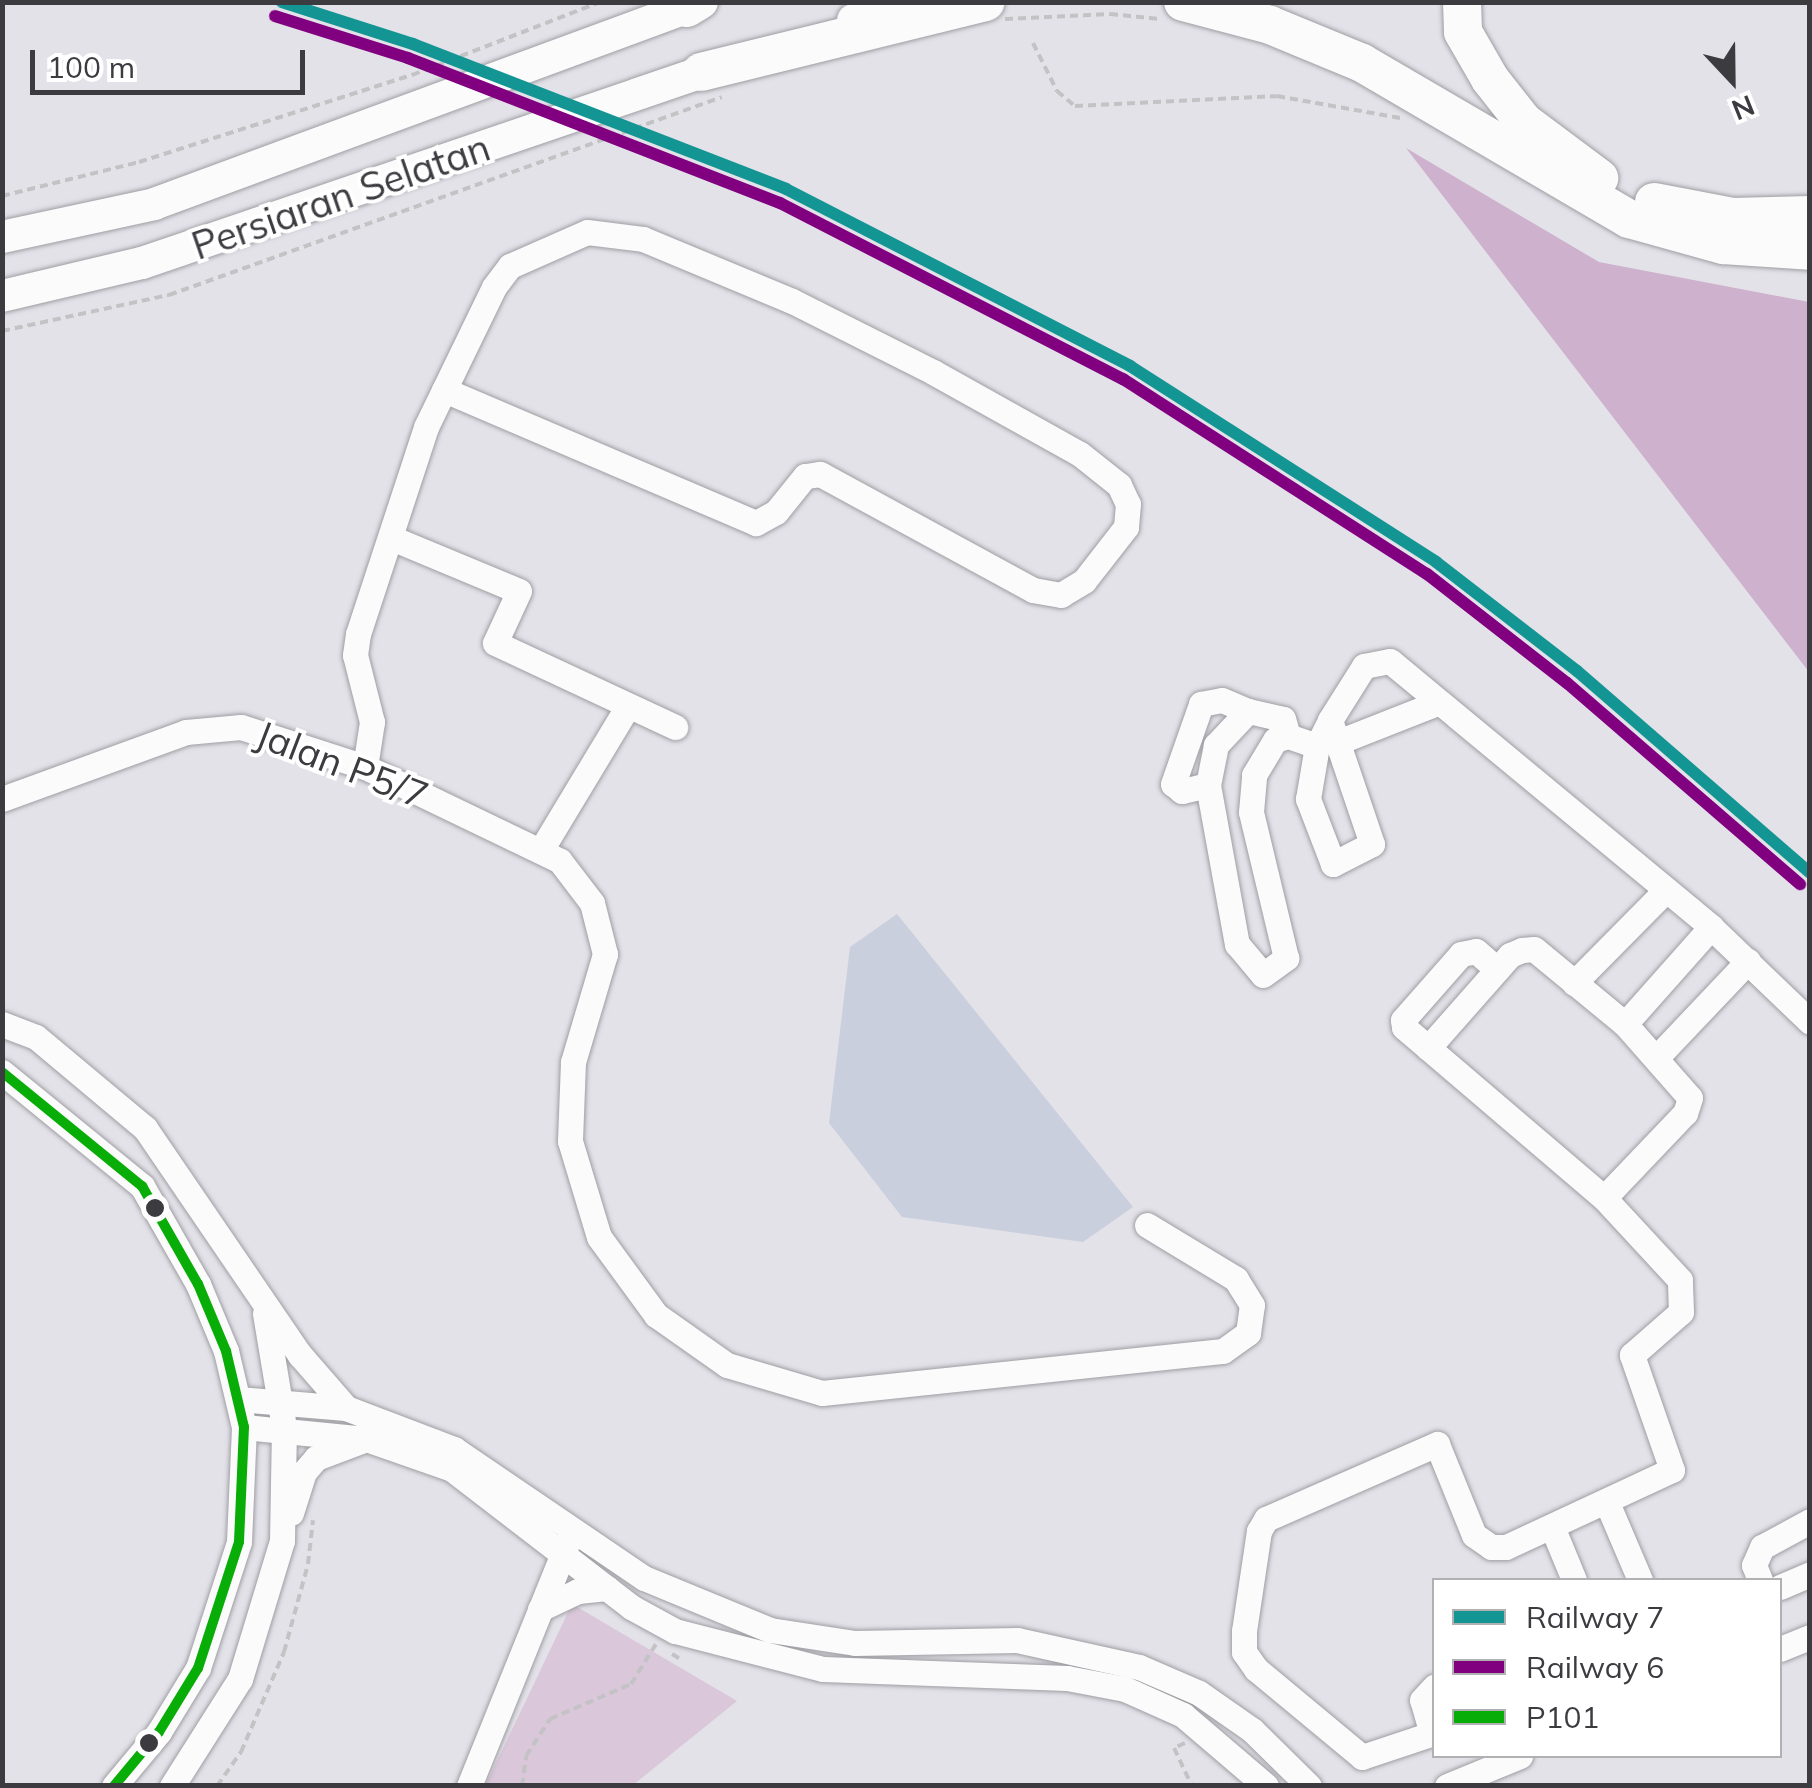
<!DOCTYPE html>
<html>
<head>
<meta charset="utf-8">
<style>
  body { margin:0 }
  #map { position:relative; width:1812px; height:1788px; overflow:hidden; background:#e3e2e9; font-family:Mulish,sans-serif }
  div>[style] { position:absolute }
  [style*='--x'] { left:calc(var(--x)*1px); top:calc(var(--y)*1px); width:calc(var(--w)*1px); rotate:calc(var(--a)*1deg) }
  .green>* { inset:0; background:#dac7da }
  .forest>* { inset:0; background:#ceb1cd }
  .building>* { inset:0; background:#cacfdd }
  .path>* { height:4px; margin-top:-2px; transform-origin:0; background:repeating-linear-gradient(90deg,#c3c2c4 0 8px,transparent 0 13px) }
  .roads { filter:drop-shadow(0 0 2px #9e9ea3) drop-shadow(0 0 2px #9e9ea3) }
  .minor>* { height:25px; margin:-12.5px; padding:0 12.5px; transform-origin:12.5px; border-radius:12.5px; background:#fbfbfc }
  .major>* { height:32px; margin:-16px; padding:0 16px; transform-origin:16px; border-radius:16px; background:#fbfbfc }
  .highway>* { height:38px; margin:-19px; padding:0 19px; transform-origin:19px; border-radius:19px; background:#fbfbfc }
  .bus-1>* { height:10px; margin:-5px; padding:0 5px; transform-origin:5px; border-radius:5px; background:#09ad07 }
  .rail-1>* { height:12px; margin:-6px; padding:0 6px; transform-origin:6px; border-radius:6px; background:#139593 }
  .rail-2>* { height:12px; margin:-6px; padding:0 6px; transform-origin:6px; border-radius:6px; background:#800080 }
  .dots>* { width:28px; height:28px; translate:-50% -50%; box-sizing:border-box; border:5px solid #fff; border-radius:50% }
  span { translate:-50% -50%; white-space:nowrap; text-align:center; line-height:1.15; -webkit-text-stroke:8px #fff; paint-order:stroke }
  .street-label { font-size:38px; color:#3b3b40 }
  .frame { position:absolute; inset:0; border:5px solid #3b3b40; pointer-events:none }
  .legend { position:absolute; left:1432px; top:1578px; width:350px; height:180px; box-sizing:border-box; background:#fff; border:2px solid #b1b1b3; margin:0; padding:12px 18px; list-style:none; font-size:30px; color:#3b3b40 }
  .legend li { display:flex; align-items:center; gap:20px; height:50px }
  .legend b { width:50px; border:2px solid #b1b1b3 }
  .north { position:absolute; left:1682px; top:30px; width:100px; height:100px; -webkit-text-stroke:8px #fff; paint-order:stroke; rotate:158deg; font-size:28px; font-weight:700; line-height:40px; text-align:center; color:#3b3b40 }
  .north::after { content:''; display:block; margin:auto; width:35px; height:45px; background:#3b3b40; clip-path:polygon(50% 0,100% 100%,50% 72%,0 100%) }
  .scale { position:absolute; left:30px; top:50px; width:275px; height:45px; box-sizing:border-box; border:5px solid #3b3b40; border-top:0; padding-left:12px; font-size:30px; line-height:35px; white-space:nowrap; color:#3b3b40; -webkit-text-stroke:8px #fff; paint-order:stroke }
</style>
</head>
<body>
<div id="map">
  <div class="green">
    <i style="clip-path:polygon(572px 1604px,737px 1701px,633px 1785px,485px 1786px)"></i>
  </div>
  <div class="forest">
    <i style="clip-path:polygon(1406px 148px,1599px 262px,1809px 302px,1809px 672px)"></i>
  </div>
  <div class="building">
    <i style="clip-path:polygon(897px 914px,1133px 1207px,1083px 1242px,902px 1217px,829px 1123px,850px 947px)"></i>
  </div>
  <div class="path">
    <i style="--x:1005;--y:19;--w:105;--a:-2.7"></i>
    <i style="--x:1110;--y:14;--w:50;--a:5.7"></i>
    <i style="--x:1033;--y:43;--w:54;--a:63.4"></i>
    <i style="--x:1057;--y:91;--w:23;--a:40"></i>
    <i style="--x:1075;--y:106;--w:202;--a:-2.8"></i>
    <i style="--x:1277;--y:96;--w:125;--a:10.1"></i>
    <i style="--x:2;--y:196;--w:141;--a:-13.9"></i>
    <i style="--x:139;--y:162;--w:287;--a:-17.7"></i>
    <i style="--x:412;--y:75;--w:202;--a:-21.2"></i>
    <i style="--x:2;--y:331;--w:171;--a:-12.2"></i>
    <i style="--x:169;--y:295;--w:587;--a:-19.7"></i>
    <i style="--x:672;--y:1654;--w:12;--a:31"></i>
    <i style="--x:1185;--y:1743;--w:12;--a:156"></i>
    <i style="--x:1174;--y:1748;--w:42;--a:64.7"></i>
    <i style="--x:217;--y:1786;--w:42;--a:-54.8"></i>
    <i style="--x:241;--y:1752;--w:109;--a:-66.7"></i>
    <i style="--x:284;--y:1652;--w:91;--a:-74.7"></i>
    <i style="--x:308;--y:1564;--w:44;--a:-83.5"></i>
    <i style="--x:522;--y:1786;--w:30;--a:-82"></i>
    <i style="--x:526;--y:1756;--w:44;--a:-57"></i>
    <i style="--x:550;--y:1719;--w:88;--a:-23.4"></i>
    <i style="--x:631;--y:1684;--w:47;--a:-58"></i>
  </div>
  <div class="roads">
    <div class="minor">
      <i style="--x:394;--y:539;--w:135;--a:22.6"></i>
      <i style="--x:519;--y:591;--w:57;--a:114.8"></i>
      <i style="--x:495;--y:643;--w:199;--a:25"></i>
      <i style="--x:1330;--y:720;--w:131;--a:71.3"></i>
      <i style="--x:1372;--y:844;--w:44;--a:152.9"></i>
      <i style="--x:1333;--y:864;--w:70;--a:-111"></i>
      <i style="--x:1308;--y:799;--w:54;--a:-80.4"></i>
      <i style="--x:1317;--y:746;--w:29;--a:-63"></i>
      <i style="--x:1330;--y:720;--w:64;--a:-57.8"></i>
      <i style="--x:1364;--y:666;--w:26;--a:-11"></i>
      <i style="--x:1390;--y:661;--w:417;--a:39.6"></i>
      <i style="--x:1711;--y:927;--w:137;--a:43.8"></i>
      <i style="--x:1288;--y:736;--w:18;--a:-106"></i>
      <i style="--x:1283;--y:719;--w:36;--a:-167"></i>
      <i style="--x:1248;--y:711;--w:47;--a:133.3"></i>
      <i style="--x:1216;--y:745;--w:41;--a:101.3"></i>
      <i style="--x:1208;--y:785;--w:162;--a:79.7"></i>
      <i style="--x:1237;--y:944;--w:40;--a:50"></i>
      <i style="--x:1263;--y:975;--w:29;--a:-36"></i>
      <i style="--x:1286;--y:958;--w:150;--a:-103.5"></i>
      <i style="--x:1251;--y:812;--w:37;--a:-85"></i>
      <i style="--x:1254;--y:775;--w:41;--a:-59"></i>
      <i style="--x:1275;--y:740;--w:14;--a:-17"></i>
      <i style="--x:1288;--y:736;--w:31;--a:19"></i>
      <i style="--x:1338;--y:742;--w:106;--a:-21.5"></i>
      <i style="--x:365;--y:767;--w:46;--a:-81.2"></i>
      <i style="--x:372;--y:722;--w:69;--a:-104.2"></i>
      <i style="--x:355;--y:655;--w:21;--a:-82"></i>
      <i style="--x:358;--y:634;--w:218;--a:-71.8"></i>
      <i style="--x:426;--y:427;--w:41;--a:-64.1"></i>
      <i style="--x:444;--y:390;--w:114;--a:-64.1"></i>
      <i style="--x:494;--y:287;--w:26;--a:-53"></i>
      <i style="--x:510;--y:266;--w:84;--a:-23.8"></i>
      <i style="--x:587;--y:232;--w:56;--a:7.1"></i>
      <i style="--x:643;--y:239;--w:161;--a:22.6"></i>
      <i style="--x:792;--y:301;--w:158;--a:26.7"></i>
      <i style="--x:933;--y:372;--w:168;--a:29.2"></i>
      <i style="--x:1080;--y:454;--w:50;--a:38.5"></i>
      <i style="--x:1119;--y:485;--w:21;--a:65"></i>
      <i style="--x:1128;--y:504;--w:23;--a:95"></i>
      <i style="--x:1126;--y:527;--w:68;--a:127.9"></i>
      <i style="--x:1084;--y:581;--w:27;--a:149"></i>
      <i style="--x:1061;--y:595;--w:28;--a:-170"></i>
      <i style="--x:1033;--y:590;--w:243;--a:-151.4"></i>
      <i style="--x:820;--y:474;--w:15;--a:172"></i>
      <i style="--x:805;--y:476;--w:46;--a:128.9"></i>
      <i style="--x:776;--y:512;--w:23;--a:151"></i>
      <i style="--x:756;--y:523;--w:339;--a:-156.9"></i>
      <i style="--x:1208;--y:785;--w:27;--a:167"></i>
      <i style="--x:1182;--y:791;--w:11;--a:-142"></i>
      <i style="--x:1173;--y:784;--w:85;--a:-70.7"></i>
      <i style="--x:1201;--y:704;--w:21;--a:-11"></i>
      <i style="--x:1222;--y:700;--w:28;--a:23"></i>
      <i style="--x:2;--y:799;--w:196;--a:-20"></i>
      <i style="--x:186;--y:732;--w:55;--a:-5.2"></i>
      <i style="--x:241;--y:727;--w:130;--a:17.9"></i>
      <i style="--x:365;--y:767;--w:216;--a:25.7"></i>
      <i style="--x:560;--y:861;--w:53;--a:52.7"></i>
      <i style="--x:592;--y:903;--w:53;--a:75.7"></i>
      <i style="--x:605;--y:954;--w:113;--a:106.5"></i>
      <i style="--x:573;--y:1062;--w:79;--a:92.2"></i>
      <i style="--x:570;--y:1141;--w:100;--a:73.2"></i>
      <i style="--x:599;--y:1237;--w:97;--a:53.8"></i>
      <i style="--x:656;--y:1315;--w:87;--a:35.2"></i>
      <i style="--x:727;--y:1365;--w:99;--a:16.4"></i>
      <i style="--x:822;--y:1393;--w:403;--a:-6"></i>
      <i style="--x:1223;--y:1351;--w:31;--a:-36"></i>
      <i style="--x:1248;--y:1333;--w:28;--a:-82"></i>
      <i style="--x:1252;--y:1305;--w:31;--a:-122"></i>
      <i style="--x:1236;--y:1279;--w:104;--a:-148.8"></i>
      <i style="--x:541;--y:850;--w:168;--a:-58.9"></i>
      <i style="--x:1574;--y:983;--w:129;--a:-45.3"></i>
      <i style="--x:2;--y:1024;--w:36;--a:21"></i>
      <i style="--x:36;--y:1037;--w:142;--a:39.9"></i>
      <i style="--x:145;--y:1128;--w:275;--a:55.7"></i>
      <i style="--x:300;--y:1355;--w:70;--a:49"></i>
      <i style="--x:1625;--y:1024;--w:130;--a:-48.4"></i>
      <i style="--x:1428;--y:1048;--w:124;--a:-48.6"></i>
      <i style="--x:1510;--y:955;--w:13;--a:-23"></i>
      <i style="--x:1522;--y:950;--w:12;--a:-5"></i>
      <i style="--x:1534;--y:949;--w:118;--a:39.5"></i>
      <i style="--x:1625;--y:1024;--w:98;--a:48.7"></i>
      <i style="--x:1690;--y:1098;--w:16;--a:108"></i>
      <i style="--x:1685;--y:1113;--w:117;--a:133.6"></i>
      <i style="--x:1658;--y:1056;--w:131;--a:-46.5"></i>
      <i style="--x:2;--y:1072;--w:181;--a:39.2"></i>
      <i style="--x:142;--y:1186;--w:113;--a:60.3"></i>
      <i style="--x:198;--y:1284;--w:73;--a:67.3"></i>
      <i style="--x:226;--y:1351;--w:78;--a:76.7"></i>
      <i style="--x:244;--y:1427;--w:115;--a:92.5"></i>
      <i style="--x:239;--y:1542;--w:133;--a:108"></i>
      <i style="--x:198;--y:1668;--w:75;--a:121.4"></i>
      <i style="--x:159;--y:1732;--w:70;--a:129.8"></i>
      <i style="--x:238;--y:1399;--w:108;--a:4.8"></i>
      <i style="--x:346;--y:1408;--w:116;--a:20.8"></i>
      <i style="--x:454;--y:1449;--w:230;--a:34.2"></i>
      <i style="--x:644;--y:1578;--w:136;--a:22.4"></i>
      <i style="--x:770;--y:1630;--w:86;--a:8.7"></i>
      <i style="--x:855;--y:1643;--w:162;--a:-1.1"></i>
      <i style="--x:1017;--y:1640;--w:125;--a:12.5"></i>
      <i style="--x:1139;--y:1667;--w:65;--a:23.4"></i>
      <i style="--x:1199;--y:1693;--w:65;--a:34.9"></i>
      <i style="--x:1252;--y:1730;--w:80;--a:44.5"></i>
      <i style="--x:244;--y:1427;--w:123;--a:5.6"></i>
      <i style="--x:366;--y:1439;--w:91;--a:19.2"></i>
      <i style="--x:452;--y:1469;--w:226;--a:37.6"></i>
      <i style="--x:631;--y:1607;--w:50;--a:28.6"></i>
      <i style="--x:675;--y:1631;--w:153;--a:14.4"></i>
      <i style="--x:823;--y:1669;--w:244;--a:2.1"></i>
      <i style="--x:1067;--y:1678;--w:59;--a:10.7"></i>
      <i style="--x:1125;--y:1689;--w:64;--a:24.1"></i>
      <i style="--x:1183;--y:1715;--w:109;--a:40.5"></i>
      <i style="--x:1608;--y:1505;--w:82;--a:66.9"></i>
      <i style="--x:291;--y:1513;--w:43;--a:-72.4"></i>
      <i style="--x:304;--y:1472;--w:18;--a:-49"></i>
      <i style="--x:316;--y:1458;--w:48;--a:-20.7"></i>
      <i style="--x:1553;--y:1529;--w:55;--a:67.6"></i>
      <i style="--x:1760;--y:1580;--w:16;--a:-112"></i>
      <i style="--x:1754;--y:1565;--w:20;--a:-66"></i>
      <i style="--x:1762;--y:1547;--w:55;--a:-28.4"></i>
      <i style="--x:1780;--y:1587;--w:33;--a:-23"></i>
      <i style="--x:540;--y:1609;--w:42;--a:-25.3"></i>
      <i style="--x:578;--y:1591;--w:29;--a:-6"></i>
      <i style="--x:1780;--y:1649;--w:32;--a:-22"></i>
      <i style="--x:1434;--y:1733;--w:76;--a:161.6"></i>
      <i style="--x:1362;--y:1757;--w:138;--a:-140.3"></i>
      <i style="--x:1256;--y:1669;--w:21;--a:-125"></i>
      <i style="--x:1244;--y:1652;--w:21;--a:-90"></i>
      <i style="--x:1244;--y:1631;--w:101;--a:-81.5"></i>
      <i style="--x:1259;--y:1531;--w:14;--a:-60"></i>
      <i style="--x:1266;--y:1519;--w:187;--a:-23.7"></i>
      <i style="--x:1437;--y:1444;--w:98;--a:67.9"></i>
      <i style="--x:1474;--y:1535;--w:21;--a:35"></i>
      <i style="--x:1491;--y:1547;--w:15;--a:0"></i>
      <i style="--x:1506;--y:1547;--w:183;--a:-24.9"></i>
      <i style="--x:1672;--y:1470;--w:122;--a:-109.2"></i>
      <i style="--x:1632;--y:1355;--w:65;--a:-41.3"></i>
      <i style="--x:1681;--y:1312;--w:32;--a:-92"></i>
      <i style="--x:1680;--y:1280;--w:112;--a:-132.8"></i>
      <i style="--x:1604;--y:1198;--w:263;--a:-139.5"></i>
      <i style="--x:1404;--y:1027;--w:7;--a:-98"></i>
      <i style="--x:1403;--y:1020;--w:88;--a:-48.7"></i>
      <i style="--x:1461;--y:954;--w:15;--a:-11"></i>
      <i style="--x:1476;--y:951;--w:28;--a:41"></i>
      <i style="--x:1432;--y:1734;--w:35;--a:-106"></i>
      <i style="--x:1422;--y:1700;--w:18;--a:-47"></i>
      <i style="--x:172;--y:1786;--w:127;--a:-57.6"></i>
      <i style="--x:240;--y:1679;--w:144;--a:-73.1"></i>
      <i style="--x:282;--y:1541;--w:114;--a:-89"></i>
      <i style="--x:284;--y:1427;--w:115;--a:-99.5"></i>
      <i style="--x:469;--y:1786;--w:264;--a:-68"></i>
      <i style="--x:1447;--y:1786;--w:79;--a:-22.3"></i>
    </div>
    <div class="major">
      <i style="--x:853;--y:20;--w:52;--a:-20.2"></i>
      <i style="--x:2;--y:237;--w:156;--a:-12.2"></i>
      <i style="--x:154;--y:204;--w:584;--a:-20.23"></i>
      <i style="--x:2;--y:296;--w:144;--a:-13.3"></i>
      <i style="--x:142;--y:263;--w:617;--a:-18.82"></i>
    </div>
    <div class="highway">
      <i style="--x:1183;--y:2;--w:90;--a:14.8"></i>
      <i style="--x:1270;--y:25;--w:100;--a:22.4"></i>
      <i style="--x:1362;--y:63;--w:309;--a:30.3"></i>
      <i style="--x:1629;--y:219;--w:98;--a:15.5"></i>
      <i style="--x:1723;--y:245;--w:87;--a:3.9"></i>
      <i style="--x:1462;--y:2;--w:30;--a:88"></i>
      <i style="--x:1463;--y:32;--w:54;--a:60.1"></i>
      <i style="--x:1490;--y:79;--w:55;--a:51.7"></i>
      <i style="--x:1524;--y:122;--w:94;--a:36.7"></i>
      <i style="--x:687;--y:8;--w:12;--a:-31"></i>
      <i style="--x:701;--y:72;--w:293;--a:-13.8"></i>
      <i style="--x:1654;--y:202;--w:80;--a:10.8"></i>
      <i style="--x:1733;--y:217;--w:77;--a:-1.5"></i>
    </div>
  </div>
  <div class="bus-1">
    <i style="--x:2;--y:1072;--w:181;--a:39.2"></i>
    <i style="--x:142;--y:1186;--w:113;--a:60.3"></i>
    <i style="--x:198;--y:1284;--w:73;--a:67.3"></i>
    <i style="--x:226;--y:1351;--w:78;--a:76.7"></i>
    <i style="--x:244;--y:1427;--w:115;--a:92.5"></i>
    <i style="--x:239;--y:1542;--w:133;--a:108"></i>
    <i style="--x:198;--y:1668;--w:75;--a:121.4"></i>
    <i style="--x:159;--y:1732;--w:70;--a:129.8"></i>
  </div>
  <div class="rail-1">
    <i style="--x:282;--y:2;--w:138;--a:17.8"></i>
    <i style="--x:413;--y:44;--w:400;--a:21.2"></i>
    <i style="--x:786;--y:189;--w:387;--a:27.2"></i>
    <i style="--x:1130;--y:366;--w:363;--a:32.6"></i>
    <i style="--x:1436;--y:562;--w:178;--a:37.7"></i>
    <i style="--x:1577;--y:671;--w:308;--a:40.9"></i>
  </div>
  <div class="rail-2">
    <i style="--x:275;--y:16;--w:139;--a:17.5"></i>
    <i style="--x:408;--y:58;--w:399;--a:21.3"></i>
    <i style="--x:780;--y:203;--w:386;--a:27.2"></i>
    <i style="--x:1123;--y:379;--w:361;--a:32.7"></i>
    <i style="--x:1427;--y:574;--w:177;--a:37.9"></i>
    <i style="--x:1567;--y:683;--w:308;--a:40.8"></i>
  </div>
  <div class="dots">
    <i style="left:155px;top:1208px;background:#3b3b40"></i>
    <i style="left:149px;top:1743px;background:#3b3b40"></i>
  </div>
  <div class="street-label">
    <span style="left:341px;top:197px;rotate:-19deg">Persiaran Selatan</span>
    <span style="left:342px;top:765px;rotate:21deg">Jalan P5/7</span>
  </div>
  <div class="frame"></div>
  <ul class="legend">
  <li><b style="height:12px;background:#139593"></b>Railway 7</li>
  <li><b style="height:12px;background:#800080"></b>Railway 6</li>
  <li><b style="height:12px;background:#09ad07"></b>P101</li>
  </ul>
  <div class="north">N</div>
  <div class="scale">100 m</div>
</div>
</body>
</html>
